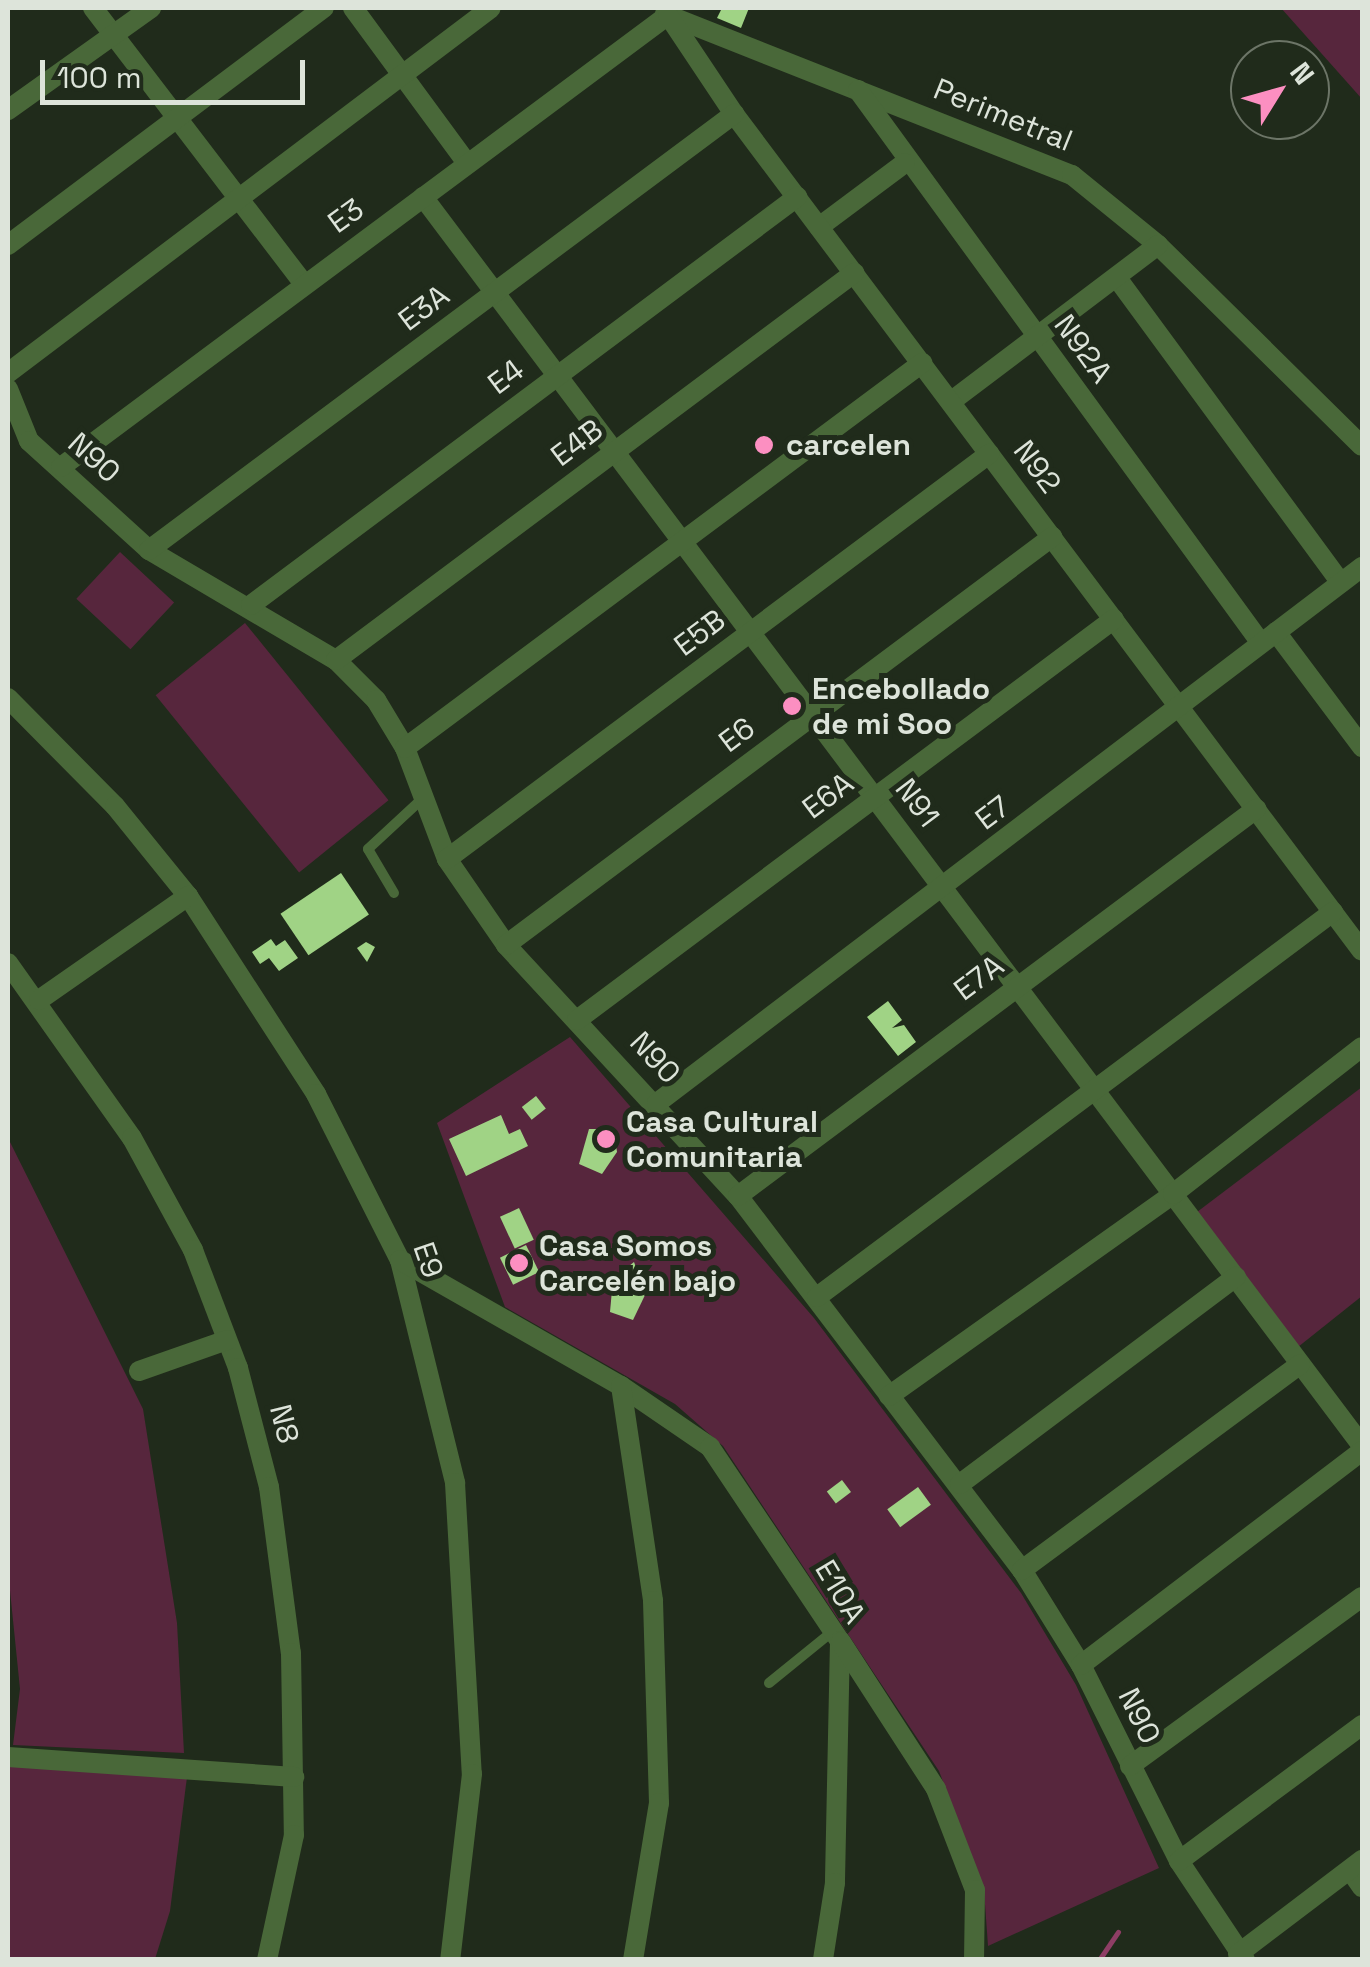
<!DOCTYPE html>
<html>
<head>
<meta charset="utf-8">
<style>
  body { margin:0 }
  #map { position:relative; width:1370px; height:1967px; overflow:hidden; background:#202b1b; font-family:"Space Grotesk",sans-serif }
  div>[style] { position:absolute }
  [style*='--x'] { left:calc(var(--x)*1px); top:calc(var(--y)*1px); width:calc(var(--w)*1px); rotate:calc(var(--a)*1deg) }
  .green>* { inset:0; background:#57263d; transform-origin:0 0 }
  .stream>* { height:5px; margin:-2.5px; padding:0 2.5px; transform-origin:2.5px; border-radius:2.5px; background:#8e3e65 }
  .building>* { inset:0; background:#a0d385; transform-origin:0 0 }
  .service>* { height:10px; margin:-5px; padding:0 5px; transform-origin:5px; border-radius:5px; background:#496839 }
  .minor>* { height:20px; margin:-10px; padding:0 10px; transform-origin:10px; border-radius:10px; background:#496839 }
  .dots>* { width:28px; height:28px; translate:-50% -50%; box-sizing:border-box; border:5px solid #202b1b; border-radius:50% }
  span { translate:-50% -50%; white-space:nowrap; text-align:center; line-height:1.15; -webkit-text-stroke:10px #202b1b; paint-order:stroke }
  .street-label { font-size:30px; color:#dde4da }
  .poi-label { font-size:30px; color:#dde4da; font-weight:700 }
  .left { translate:0 -50%; text-align:left }
  .frame { position:absolute; inset:0; border:10px solid #dde4da; pointer-events:none }
  .north { position:absolute; left:1230px; top:40px; width:100px; height:100px; box-sizing:border-box; background:#202b1b; border:2px solid #6c7567; border-radius:50%; rotate:53deg; font-size:28px; font-weight:700; line-height:40px; text-align:center; color:#dde4da }
  .north::after { content:''; display:block; margin:auto; width:35px; height:45px; background:#fc8fc1; clip-path:polygon(50% 0,100% 100%,50% 72%,0 100%) }
  .scale { position:absolute; left:40px; top:60px; width:265px; height:45px; box-sizing:border-box; border:5px solid #dde4da; border-top:0; padding-left:12px; font-size:30px; line-height:35px; white-space:nowrap; color:#dde4da; -webkit-text-stroke:8px #202b1b; paint-order:stroke }
</style>
</head>
<body>
<div id="map">
  <div class="green">
    <i style="clip-path:polygon(1281px 8px,1362px 8px,1362px 99px)"></i>
    <i style="left:120px;top:552px;width:74px;height:64px;rotate:43deg"></i>
    <i style="left:245px;top:623px;width:228px;height:115px;rotate:51deg"></i>
    <i style="clip-path:polygon(570px 1037px,814px 1318px,1021px 1593px,1076px 1685px,1159px 1868px,988px 1946px,984px 1890px,939px 1771px,723px 1446px,675px 1404px,505px 1307px,437px 1123px)"></i>
    <i style="clip-path:polygon(1362px 1087px,1362px 1296px,1298px 1347px,1197px 1212px)"></i>
    <i style="clip-path:polygon(8px 1138px,143px 1409px,177px 1623px,184px 1753px,13px 1745px,20px 1689px,8px 1571px)"></i>
    <i style="clip-path:polygon(8px 1757px,188px 1769px,170px 1911px,155px 1959px,8px 1959px)"></i>
  </div>
  <div class="stream">
    <i style="--x:1099;--y:1960;--w:34;--a:-56"></i>
  </div>
  <div class="building">
    <i style="clip-path:polygon(722px 8px,749px 8px,741px 28px,717px 18px)"></i>
    <i style="left:341px;top:873px;width:50px;height:73px;rotate:56deg"></i>
    <i style="clip-path:polygon(271px 939px,276px 946px,285px 940px,298px 958px,279px 971px,269px 958px,260px 964px,252px 952px)"></i>
    <i style="clip-path:polygon(366px 942px,375px 947px,367px 962px,357px 948px)"></i>
    <i style="clip-path:polygon(888px 1001px,902px 1020px,892px 1028px,904px 1025px,916px 1042px,898px 1056px,867px 1017px)"></i>
    <i style="left:536px;top:1096px;width:16px;height:18px;rotate:52deg"></i>
    <i style="clip-path:polygon(501px 1115px,509px 1134px,520px 1129px,528px 1146px,466px 1176px,449px 1139px)"></i>
    <i style="clip-path:polygon(589px 1129px,606px 1129px,615px 1139px,617px 1152px,602px 1174px,579px 1164px)"></i>
    <i style="left:519px;top:1208px;width:35px;height:21px;rotate:65deg"></i>
    <i style="left:526px;top:1245px;width:30px;height:29px;rotate:64deg"></i>
    <i style="clip-path:polygon(634px 1262px,646px 1293px,633px 1320px,610px 1312px,613px 1279px)"></i>
    <i style="left:842px;top:1480px;width:15px;height:19px;rotate:53deg"></i>
    <i style="left:918px;top:1487px;width:22px;height:38px;rotate:54deg"></i>
  </div>
  <div class="service">
    <i style="--x:394;--y:893;--w:51;--a:-120.6"></i>
    <i style="--x:368;--y:849;--w:75;--a:-42.8"></i>
    <i style="--x:769;--y:1683;--w:82;--a:-39.1"></i>
  </div>
  <div class="minor">
    <i style="--x:93;--y:8;--w:347;--a:52.6"></i>
    <i style="--x:353;--y:8;--w:191;--a:53.7"></i>
    <i style="--x:665;--y:14;--w:438;--a:21.6"></i>
    <i style="--x:1072;--y:175;--w:111;--a:39.1"></i>
    <i style="--x:1158;--y:245;--w:286;--a:44.6"></i>
    <i style="--x:858;--y:90;--w:684;--a:53.92"></i>
    <i style="--x:8;--y:110;--w:176;--a:-35.5"></i>
    <i style="--x:423;--y:197;--w:1563;--a:53.06"></i>
    <i style="--x:819;--y:227;--w:107;--a:-36.7"></i>
    <i style="--x:8;--y:245;--w:395;--a:-36.9"></i>
    <i style="--x:1117;--y:278;--w:378;--a:53.7"></i>
    <i style="--x:8;--y:373;--w:605;--a:-37.08"></i>
    <i style="--x:8;--y:389;--w:56;--a:68"></i>
    <i style="--x:29;--y:441;--w:162;--a:42.2"></i>
    <i style="--x:149;--y:550;--w:217;--a:30.5"></i>
    <i style="--x:336;--y:660;--w:57;--a:45"></i>
    <i style="--x:376;--y:700;--w:56;--a:58.9"></i>
    <i style="--x:405;--y:748;--w:119;--a:69.3"></i>
    <i style="--x:447;--y:859;--w:104;--a:55.5"></i>
    <i style="--x:506;--y:945;--w:342;--a:47.3"></i>
    <i style="--x:738;--y:1196;--w:470;--a:52.8"></i>
    <i style="--x:1022;--y:1570;--w:112;--a:58.2"></i>
    <i style="--x:1081;--y:1665;--w:219;--a:63.4"></i>
    <i style="--x:1179;--y:1861;--w:119;--a:56.3"></i>
    <i style="--x:953;--y:400;--w:257;--a:-37.1"></i>
    <i style="--x:61;--y:467;--w:757;--a:-36.67"></i>
    <i style="--x:668;--y:15;--w:119;--a:56.3"></i>
    <i style="--x:734;--y:114;--w:1046;--a:53.12"></i>
    <i style="--x:149;--y:550;--w:730;--a:-36.7"></i>
    <i style="--x:251;--y:605;--w:682;--a:-36.77"></i>
    <i style="--x:1276;--y:632;--w:144;--a:53.2"></i>
    <i style="--x:336;--y:660;--w:647;--a:-36.76"></i>
    <i style="--x:8;--y:698;--w:152;--a:45.3"></i>
    <i style="--x:115;--y:806;--w:116;--a:51"></i>
    <i style="--x:188;--y:896;--w:236;--a:57.1"></i>
    <i style="--x:316;--y:1094;--w:186;--a:63.2"></i>
    <i style="--x:400;--y:1260;--w:230;--a:76.1"></i>
    <i style="--x:455;--y:1483;--w:291;--a:86.7"></i>
    <i style="--x:472;--y:1774;--w:187;--a:96.7"></i>
    <i style="--x:405;--y:748;--w:645;--a:-36.67"></i>
    <i style="--x:447;--y:859;--w:677;--a:-36.77"></i>
    <i style="--x:506;--y:945;--w:682;--a:-36.77"></i>
    <i style="--x:8;--y:963;--w:214;--a:54.7"></i>
    <i style="--x:132;--y:1138;--w:128;--a:61.4"></i>
    <i style="--x:193;--y:1250;--w:126;--a:69.1"></i>
    <i style="--x:238;--y:1368;--w:123;--a:75.4"></i>
    <i style="--x:269;--y:1487;--w:167;--a:82.5"></i>
    <i style="--x:291;--y:1653;--w:182;--a:89.1"></i>
    <i style="--x:294;--y:1835;--w:128;--a:102.2"></i>
    <i style="--x:39;--y:1000;--w:182;--a:-34.9"></i>
    <i style="--x:577;--y:1020;--w:670;--a:-36.75"></i>
    <i style="--x:657;--y:1103;--w:886;--a:-37.25"></i>
    <i style="--x:738;--y:1196;--w:647;--a:-36.76"></i>
    <i style="--x:400;--y:1260;--w:254;--a:29.7"></i>
    <i style="--x:621;--y:1386;--w:108;--a:34.4"></i>
    <i style="--x:710;--y:1447;--w:234;--a:56.2"></i>
    <i style="--x:840;--y:1641;--w:242;--a:91.2"></i>
    <i style="--x:835;--y:1883;--w:78;--a:98.9"></i>
    <i style="--x:817;--y:1297;--w:644;--a:-36.73"></i>
    <i style="--x:139;--y:1371;--w:93;--a:-19.4"></i>
    <i style="--x:621;--y:1386;--w:217;--a:81.5"></i>
    <i style="--x:653;--y:1601;--w:202;--a:88.3"></i>
    <i style="--x:659;--y:1803;--w:159;--a:99.4"></i>
    <i style="--x:889;--y:1396;--w:349;--a:-35.4"></i>
    <i style="--x:1173;--y:1194;--w:239;--a:-37.9"></i>
    <i style="--x:960;--y:1484;--w:345;--a:-36.9"></i>
    <i style="--x:1022;--y:1570;--w:346;--a:-36.5"></i>
    <i style="--x:841;--y:1642;--w:175;--a:57.1"></i>
    <i style="--x:936;--y:1789;--w:108;--a:68.9"></i>
    <i style="--x:975;--y:1890;--w:70;--a:90.8"></i>
    <i style="--x:1081;--y:1665;--w:353;--a:-37.3"></i>
    <i style="--x:8;--y:1757;--w:287;--a:4"></i>
    <i style="--x:1130;--y:1766;--w:287;--a:-36.1"></i>
    <i style="--x:1179;--y:1861;--w:228;--a:-36.6"></i>
    <i style="--x:1350;--y:1870;--w:21;--a:55"></i>
    <i style="--x:1238;--y:1954;--w:156;--a:-37.2"></i>
  </div>
  <div class="dots">
    <i style="left:764px;top:445px;background:#fc8fc1"></i>
    <i style="left:792px;top:706px;background:#fc8fc1"></i>
    <i style="left:606px;top:1139px;background:#fc8fc1"></i>
    <i style="left:519px;top:1263px;background:#fc8fc1"></i>
  </div>
  <div class="street-label">
    <span style="left:1003px;top:115px;rotate:22deg">Perimetral</span>
    <span style="left:346px;top:216px;rotate:-36deg">E3</span>
    <span style="left:424px;top:308px;rotate:-37deg">E3A</span>
    <span style="left:1083px;top:349px;rotate:54deg">N92A</span>
    <span style="left:506px;top:377px;rotate:-37deg">E4</span>
    <span style="left:577px;top:443px;rotate:-37deg">E4B</span>
    <span style="left:94px;top:458px;rotate:42deg">N90</span>
    <span style="left:1037px;top:467px;rotate:53deg">N92</span>
    <span style="left:700px;top:633px;rotate:-37deg">E5B</span>
    <span style="left:737px;top:735px;rotate:-37deg">E6</span>
    <span style="left:828px;top:796px;rotate:-37deg">E6A</span>
    <span style="left:917px;top:803px;rotate:53deg">N91</span>
    <span style="left:993px;top:813px;rotate:-37deg">E7</span>
    <span style="left:979px;top:978px;rotate:-37deg">E7A</span>
    <span style="left:655px;top:1058px;rotate:47deg">N90</span>
    <span style="left:428px;top:1260px;rotate:71deg">E9</span>
    <span style="left:284px;top:1424px;rotate:76deg">N8</span>
    <span style="left:840px;top:1592px;rotate:59deg">E10A</span>
    <span style="left:1139px;top:1716px;rotate:64deg">N90</span>
  </div>
  <div class="poi-label">
    <span class="left" style="left:786px;top:445px">carcelen</span>
    <span class="left" style="left:812px;top:706px">Encebollado<br>de mi Soo</span>
    <span class="left" style="left:626px;top:1139px">Casa Cultural<br>Comunitaria</span>
    <span class="left" style="left:539px;top:1263px">Casa Somos<br>Carcelén bajo</span>
  </div>
  <div class="frame"></div>
  <div class="north">N</div>
  <div class="scale">100 m</div>
</div>
</body>
</html>
